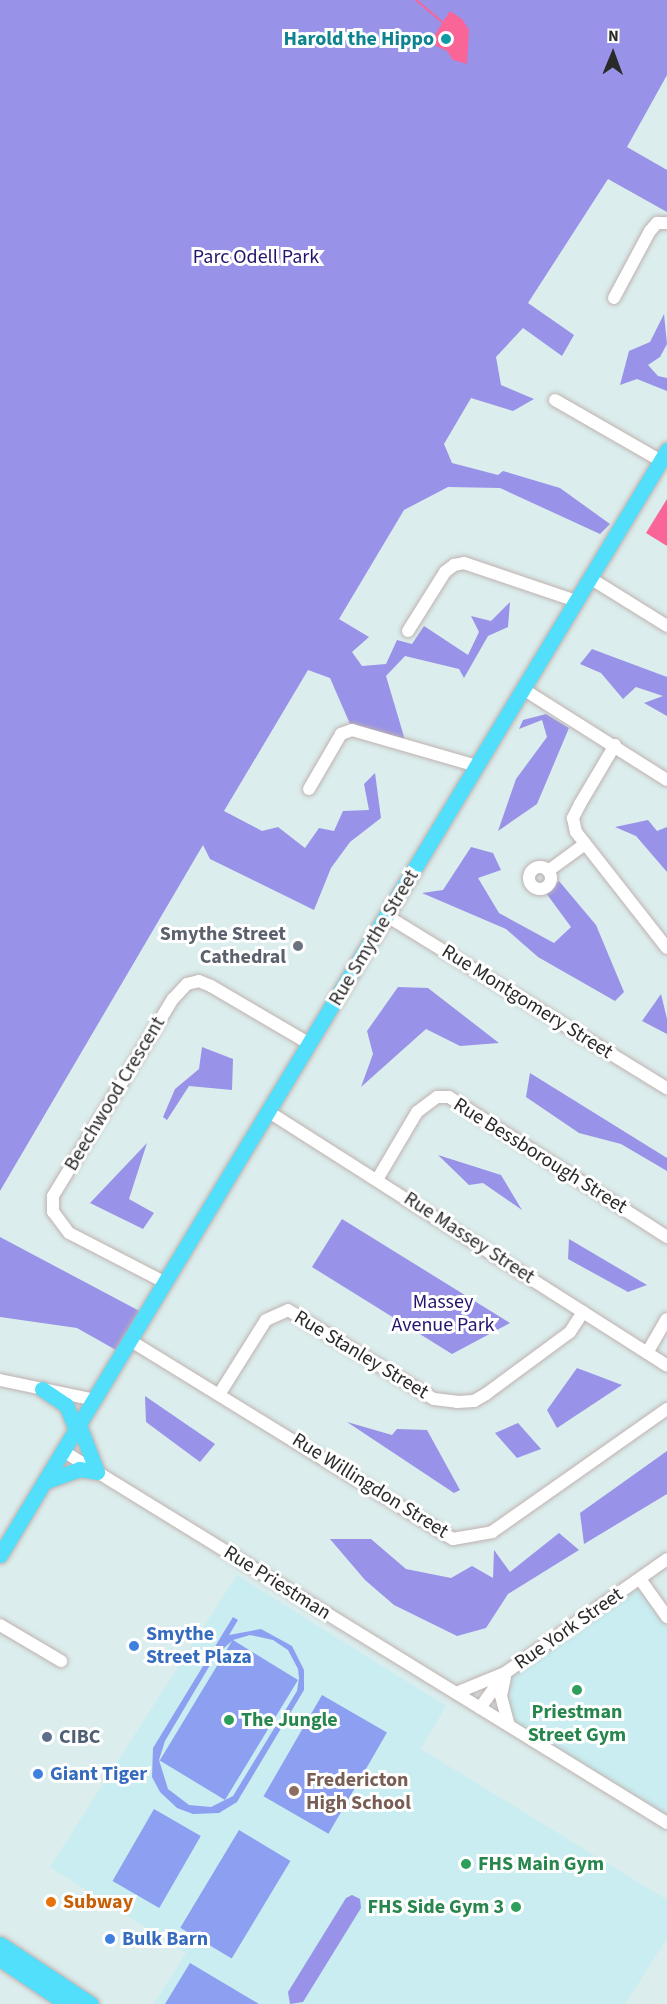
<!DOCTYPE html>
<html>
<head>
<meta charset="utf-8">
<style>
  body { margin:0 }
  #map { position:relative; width:667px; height:2004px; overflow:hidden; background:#dbeded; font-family:"Source Sans 3",sans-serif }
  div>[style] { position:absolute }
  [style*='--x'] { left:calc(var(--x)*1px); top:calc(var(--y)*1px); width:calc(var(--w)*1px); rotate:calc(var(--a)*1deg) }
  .education>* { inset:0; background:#c9edf0 }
  .green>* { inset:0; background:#9893e8 }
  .pitch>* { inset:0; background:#8d9ff1; transform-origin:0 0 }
  .water>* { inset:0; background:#f86596 }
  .stream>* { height:2px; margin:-1px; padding:0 1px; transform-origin:1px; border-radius:1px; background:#f86596 }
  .roads { filter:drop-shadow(0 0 2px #bfb2af) drop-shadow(0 0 2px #bfb2af) }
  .minor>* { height:12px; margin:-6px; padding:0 6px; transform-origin:6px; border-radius:6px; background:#fff }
  .minor>.ring { margin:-6px; padding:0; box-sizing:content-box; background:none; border:12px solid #fff; border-radius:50% }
  .major>* { height:15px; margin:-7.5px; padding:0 7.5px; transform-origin:7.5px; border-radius:7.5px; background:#52dffb }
  .dots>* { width:16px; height:16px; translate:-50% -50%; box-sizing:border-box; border:3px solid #fff; border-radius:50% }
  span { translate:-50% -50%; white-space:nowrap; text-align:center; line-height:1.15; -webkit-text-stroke:6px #fff; paint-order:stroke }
  .culture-label { font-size:20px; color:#0d838f; font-weight:700 }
  .right { translate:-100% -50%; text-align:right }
  .park-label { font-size:20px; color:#25146d }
  .worship-label { font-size:20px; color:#5b616d; font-weight:700 }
  .street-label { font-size:20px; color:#2a2a2a }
  .shop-label { font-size:20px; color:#366cbe; font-weight:700 }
  .left { translate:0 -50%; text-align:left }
  .leisure-label { font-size:20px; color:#27864d; font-weight:700 }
  .service-label { font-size:20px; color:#4e5e75; font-weight:700 }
  .education-label { font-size:20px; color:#785e54; font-weight:700 }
  .food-label { font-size:20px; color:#c56008; font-weight:700 }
  .north { position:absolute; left:583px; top:24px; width:60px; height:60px; -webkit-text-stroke:4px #fff; paint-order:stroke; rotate:1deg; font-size:16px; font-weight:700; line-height:24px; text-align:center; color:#2a2a2a }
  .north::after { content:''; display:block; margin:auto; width:21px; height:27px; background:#2a2a2a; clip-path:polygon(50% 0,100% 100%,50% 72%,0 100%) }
</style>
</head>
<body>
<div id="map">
  <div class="education">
    <i style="clip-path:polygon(237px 1575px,446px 1706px,421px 1749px,667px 1900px,667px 1938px,625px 2004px,154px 2004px,186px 1953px,50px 1867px)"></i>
    <i style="clip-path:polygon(640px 1579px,667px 1617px,667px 1823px,509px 1725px,505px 1673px)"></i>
  </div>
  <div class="green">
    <i style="clip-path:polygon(0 0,667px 0,667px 75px,627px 147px,667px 170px,667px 212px,608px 179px,528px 303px,574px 335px,562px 356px,523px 328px,496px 357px,501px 385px,534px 399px,513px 411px,471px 398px,444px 444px,452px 463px,498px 475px,503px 471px,560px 488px,610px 524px,600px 534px,500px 488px,448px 487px,404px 510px,339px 619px,369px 637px,352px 652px,362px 666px,386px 664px,397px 640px,412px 644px,424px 626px,468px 655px,479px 632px,471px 616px,491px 621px,510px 602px,508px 627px,488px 636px,464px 678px,459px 669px,405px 656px,386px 676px,405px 740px,350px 724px,330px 678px,308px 670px,224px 811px,262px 831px,278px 827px,305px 848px,319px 828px,334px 831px,343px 811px,369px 810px,364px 784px,375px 773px,381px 818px,350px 842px,331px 868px,314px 910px,210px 859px,203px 845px,0 1191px)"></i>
    <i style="clip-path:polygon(664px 314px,667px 344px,660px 357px,648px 365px,658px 376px,667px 378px,667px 391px,637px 379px,620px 385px,629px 351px,650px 342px)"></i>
    <i style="clip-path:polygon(592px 649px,667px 677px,667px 716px,644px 703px,663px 696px,636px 687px,623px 699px,601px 673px,580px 664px)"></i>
    <i style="clip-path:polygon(546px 714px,569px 728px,537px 804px,498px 831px,516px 779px,547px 737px,542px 720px,519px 729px,523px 720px)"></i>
    <i style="clip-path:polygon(648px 820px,657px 831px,667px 827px,667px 872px,636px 836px,615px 827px)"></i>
    <i style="clip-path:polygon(471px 847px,493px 853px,501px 870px,478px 878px,499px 913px,554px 943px,571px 927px,546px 893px,559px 881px,596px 925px,624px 992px,615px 1001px,538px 957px,506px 929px,422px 893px,443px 890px)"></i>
    <i style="clip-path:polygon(398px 987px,428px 988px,499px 1043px,460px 1046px,426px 1029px,361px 1087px,373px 1054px,367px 1031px)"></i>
    <i style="clip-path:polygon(661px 994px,667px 1019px,667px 1034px,642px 1021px)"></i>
    <i style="clip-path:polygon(202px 1047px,233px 1059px,232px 1090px,189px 1086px,167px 1120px,163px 1117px,175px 1089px,199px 1069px)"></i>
    <i style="clip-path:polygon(530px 1073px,667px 1158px,667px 1171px,621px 1144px,579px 1133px,526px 1097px)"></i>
    <i style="clip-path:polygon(147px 1143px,129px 1199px,154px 1213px,143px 1229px,90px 1203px)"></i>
    <i style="clip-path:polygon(438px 1155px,501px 1175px,522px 1210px,483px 1183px,469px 1185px)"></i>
    <i style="clip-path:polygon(342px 1219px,510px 1323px,452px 1354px,312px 1267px)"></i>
    <i style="clip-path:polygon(0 1237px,147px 1315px,123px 1354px,77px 1328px,0 1317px)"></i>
    <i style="clip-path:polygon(569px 1239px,647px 1285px,628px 1292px,568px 1259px)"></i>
    <i style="clip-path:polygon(577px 1368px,622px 1385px,557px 1428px,547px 1410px)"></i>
    <i style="clip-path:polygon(145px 1396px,215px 1444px,200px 1462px,146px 1422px)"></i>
    <i style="clip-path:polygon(347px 1422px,392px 1435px,397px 1429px,427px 1430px,460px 1490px,454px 1493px)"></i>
    <i style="clip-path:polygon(518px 1423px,541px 1449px,517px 1458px,495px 1433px)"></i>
    <i style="clip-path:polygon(667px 1451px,667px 1494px,584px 1544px,580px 1513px)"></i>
    <i style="clip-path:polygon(559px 1533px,579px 1550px,508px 1594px,486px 1628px,457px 1636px,394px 1605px,365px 1580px,330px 1539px,371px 1539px,406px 1569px,451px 1578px,472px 1566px,493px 1578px,494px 1550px,510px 1572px)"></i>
    <i style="clip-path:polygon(352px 1895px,360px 1899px,361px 1908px,303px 2002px,290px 2004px,288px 1992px,346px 1898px)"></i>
  </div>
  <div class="pitch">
    <i style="clip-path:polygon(evenodd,233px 1617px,238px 1620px,229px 1635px,261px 1629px,292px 1646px,304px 1670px,304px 1690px,237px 1802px,219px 1813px,193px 1814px,177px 1808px,160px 1792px,152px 1777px,153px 1748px,233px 1617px,250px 1635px,273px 1640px,288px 1650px,298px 1669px,299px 1678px,297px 1691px,233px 1796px,211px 1807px,189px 1805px,168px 1789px,159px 1760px,225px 1800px,298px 1680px,233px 1640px,250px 1635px,233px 1617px,232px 1641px,160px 1760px,159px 1760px,165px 1741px,216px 1655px,232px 1641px)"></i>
    <i style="left:322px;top:1695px;width:75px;height:117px;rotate:30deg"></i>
    <i style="left:154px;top:1809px;width:54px;height:83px;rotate:30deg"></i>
    <i style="left:239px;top:1830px;width:60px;height:114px;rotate:31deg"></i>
    <i style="clip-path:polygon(190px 1963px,259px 2004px,165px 2004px)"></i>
  </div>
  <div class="water">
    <i style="clip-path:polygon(450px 11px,462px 19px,469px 30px,467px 64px,453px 60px,447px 51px,436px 46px,434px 36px)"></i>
    <i style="clip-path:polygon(667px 499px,667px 546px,646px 533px)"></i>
  </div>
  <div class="stream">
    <i style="--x:416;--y:0;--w:35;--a:40"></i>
  </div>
  <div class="roads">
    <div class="minor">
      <i style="--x:614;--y:298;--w:76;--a:-61.8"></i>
      <i style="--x:650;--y:231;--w:11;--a:-49"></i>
      <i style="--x:657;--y:223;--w:10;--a:0"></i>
      <i style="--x:555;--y:400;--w:122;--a:29.9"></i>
      <i style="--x:590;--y:578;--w:91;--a:31.9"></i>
      <i style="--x:408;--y:631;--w:70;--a:-57.9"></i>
      <i style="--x:445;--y:572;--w:11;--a:-38"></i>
      <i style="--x:454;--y:565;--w:10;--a:-11"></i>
      <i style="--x:464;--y:563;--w:118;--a:18.7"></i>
      <i style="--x:523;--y:689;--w:170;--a:32.3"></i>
      <i style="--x:615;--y:745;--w:69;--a:120.7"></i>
      <i style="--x:580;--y:804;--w:16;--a:117"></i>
      <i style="--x:573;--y:818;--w:14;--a:78"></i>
      <i style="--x:576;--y:832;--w:147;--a:51.9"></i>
      <i style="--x:309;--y:789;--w:64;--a:-59.8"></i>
      <i style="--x:341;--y:734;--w:12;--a:-20"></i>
      <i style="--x:352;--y:730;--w:130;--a:16.1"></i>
      <i class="ring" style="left:529px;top:867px;width:10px;height:10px"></i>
      <i style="--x:548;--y:871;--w:46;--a:-36.1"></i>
      <i style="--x:387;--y:916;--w:329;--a:31.6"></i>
      <i style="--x:269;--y:1112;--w:472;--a:32.5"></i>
      <i style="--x:378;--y:1178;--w:77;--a:-59.4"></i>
      <i style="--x:417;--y:1112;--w:25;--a:-37"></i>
      <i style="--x:437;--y:1097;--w:12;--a:0"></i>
      <i style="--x:449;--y:1097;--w:259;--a:32.7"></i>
      <i style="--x:166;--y:1283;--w:109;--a:-152.7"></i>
      <i style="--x:69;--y:1233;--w:26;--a:-127"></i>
      <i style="--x:53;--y:1212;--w:16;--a:-90"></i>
      <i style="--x:53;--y:1196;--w:231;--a:-58.7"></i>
      <i style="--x:173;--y:999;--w:21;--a:-47"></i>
      <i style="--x:187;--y:984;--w:12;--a:-14"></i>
      <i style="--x:199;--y:981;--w:13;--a:23"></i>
      <i style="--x:211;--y:986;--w:115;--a:30.4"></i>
      <i style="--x:131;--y:1341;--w:378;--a:31.6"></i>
      <i style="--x:453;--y:1539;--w:40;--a:-10"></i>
      <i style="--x:492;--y:1532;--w:214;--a:-35.1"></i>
      <i style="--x:647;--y:1353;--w:39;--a:-60"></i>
      <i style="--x:0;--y:1380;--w:98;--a:11.8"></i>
      <i style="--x:220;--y:1393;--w:86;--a:-57.8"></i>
      <i style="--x:266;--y:1320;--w:24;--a:-24"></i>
      <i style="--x:288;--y:1310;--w:171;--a:31.4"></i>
      <i style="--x:434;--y:1399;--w:23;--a:7"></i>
      <i style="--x:457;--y:1402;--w:17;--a:-3"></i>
      <i style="--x:474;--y:1401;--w:14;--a:-30"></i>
      <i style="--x:486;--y:1394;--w:104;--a:-36.4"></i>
      <i style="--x:570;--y:1332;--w:24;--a:-57"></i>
      <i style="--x:63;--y:1451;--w:709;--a:31.63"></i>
      <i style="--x:640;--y:1579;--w:47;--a:54.6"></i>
      <i style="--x:0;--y:1625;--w:71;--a:30.5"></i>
      <i style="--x:505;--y:1677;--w:19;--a:102"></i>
      <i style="--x:501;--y:1696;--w:30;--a:75"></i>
      <i style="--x:456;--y:1693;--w:50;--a:-22.4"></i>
      <i style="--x:480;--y:1708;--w:43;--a:-54.5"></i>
      <i style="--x:505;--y:1673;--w:198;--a:-35.1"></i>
    </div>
    <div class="major">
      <i style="--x:42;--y:1389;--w:29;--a:34"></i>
      <i style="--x:66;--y:1405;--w:27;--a:68"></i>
      <i style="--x:44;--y:1482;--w:37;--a:-20"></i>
      <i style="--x:79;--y:1469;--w:18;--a:9"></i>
      <i style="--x:97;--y:1472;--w:50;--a:-111"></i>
      <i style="--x:0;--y:1555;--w:1291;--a:-58.88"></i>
      <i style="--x:0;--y:1944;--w:109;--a:33.4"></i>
      <i style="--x:0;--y:1959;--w:81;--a:33.9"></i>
    </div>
  </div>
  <div class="dots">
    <i style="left:446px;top:39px;background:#0f9aa8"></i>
    <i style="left:298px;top:946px;background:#6b7280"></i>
    <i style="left:134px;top:1646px;background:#3f7fe0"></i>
    <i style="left:577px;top:1690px;background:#2e9e5b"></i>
    <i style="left:229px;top:1720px;background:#2e9e5b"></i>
    <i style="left:47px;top:1737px;background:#5c6f8a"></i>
    <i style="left:38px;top:1774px;background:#3f7fe0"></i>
    <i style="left:294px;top:1791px;background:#8d6e63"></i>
    <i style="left:466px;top:1864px;background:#2e9e5b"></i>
    <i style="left:51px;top:1902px;background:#e8710a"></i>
    <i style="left:516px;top:1907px;background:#2e9e5b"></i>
    <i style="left:110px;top:1939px;background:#3f7fe0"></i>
  </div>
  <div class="culture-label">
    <span class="right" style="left:434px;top:39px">Harold the Hippo</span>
  </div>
  <div class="park-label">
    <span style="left:256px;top:257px">Parc Odell Park</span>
    <span style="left:443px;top:1314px">Massey<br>Avenue Park</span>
  </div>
  <div class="worship-label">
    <span class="right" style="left:286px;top:946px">Smythe Street<br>Cathedral</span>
  </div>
  <div class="street-label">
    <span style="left:374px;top:938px;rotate:-59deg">Rue Smythe Street</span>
    <span style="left:527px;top:1002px;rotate:32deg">Rue Montgomery Street</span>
    <span style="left:115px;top:1094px;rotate:-59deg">Beechwood Crescent</span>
    <span style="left:540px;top:1156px;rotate:32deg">Rue Bessborough Street</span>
    <span style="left:469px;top:1238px;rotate:33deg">Rue Massey Street</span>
    <span style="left:361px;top:1355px;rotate:31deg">Rue Stanley Street</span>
    <span style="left:370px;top:1486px;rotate:32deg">Rue Willingdon Street</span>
    <span style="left:277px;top:1583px;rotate:32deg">Rue Priestman</span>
    <span style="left:569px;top:1629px;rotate:-35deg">Rue York Street</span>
  </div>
  <div class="shop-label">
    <span class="left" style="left:146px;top:1646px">Smythe<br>Street Plaza</span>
    <span class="left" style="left:50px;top:1774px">Giant Tiger</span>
    <span class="left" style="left:122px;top:1939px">Bulk Barn</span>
  </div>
  <div class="leisure-label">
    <span style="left:577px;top:1724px">Priestman<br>Street Gym</span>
    <span class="left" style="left:241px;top:1720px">The Jungle</span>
    <span class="left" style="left:478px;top:1864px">FHS Main Gym</span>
    <span class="right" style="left:504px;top:1907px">FHS Side Gym 3</span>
  </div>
  <div class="service-label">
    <span class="left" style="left:59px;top:1737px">CIBC</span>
  </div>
  <div class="education-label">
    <span class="left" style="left:306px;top:1792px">Fredericton<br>High School</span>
  </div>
  <div class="food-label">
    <span class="left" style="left:63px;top:1902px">Subway</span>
  </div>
  <div class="north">N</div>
</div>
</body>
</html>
